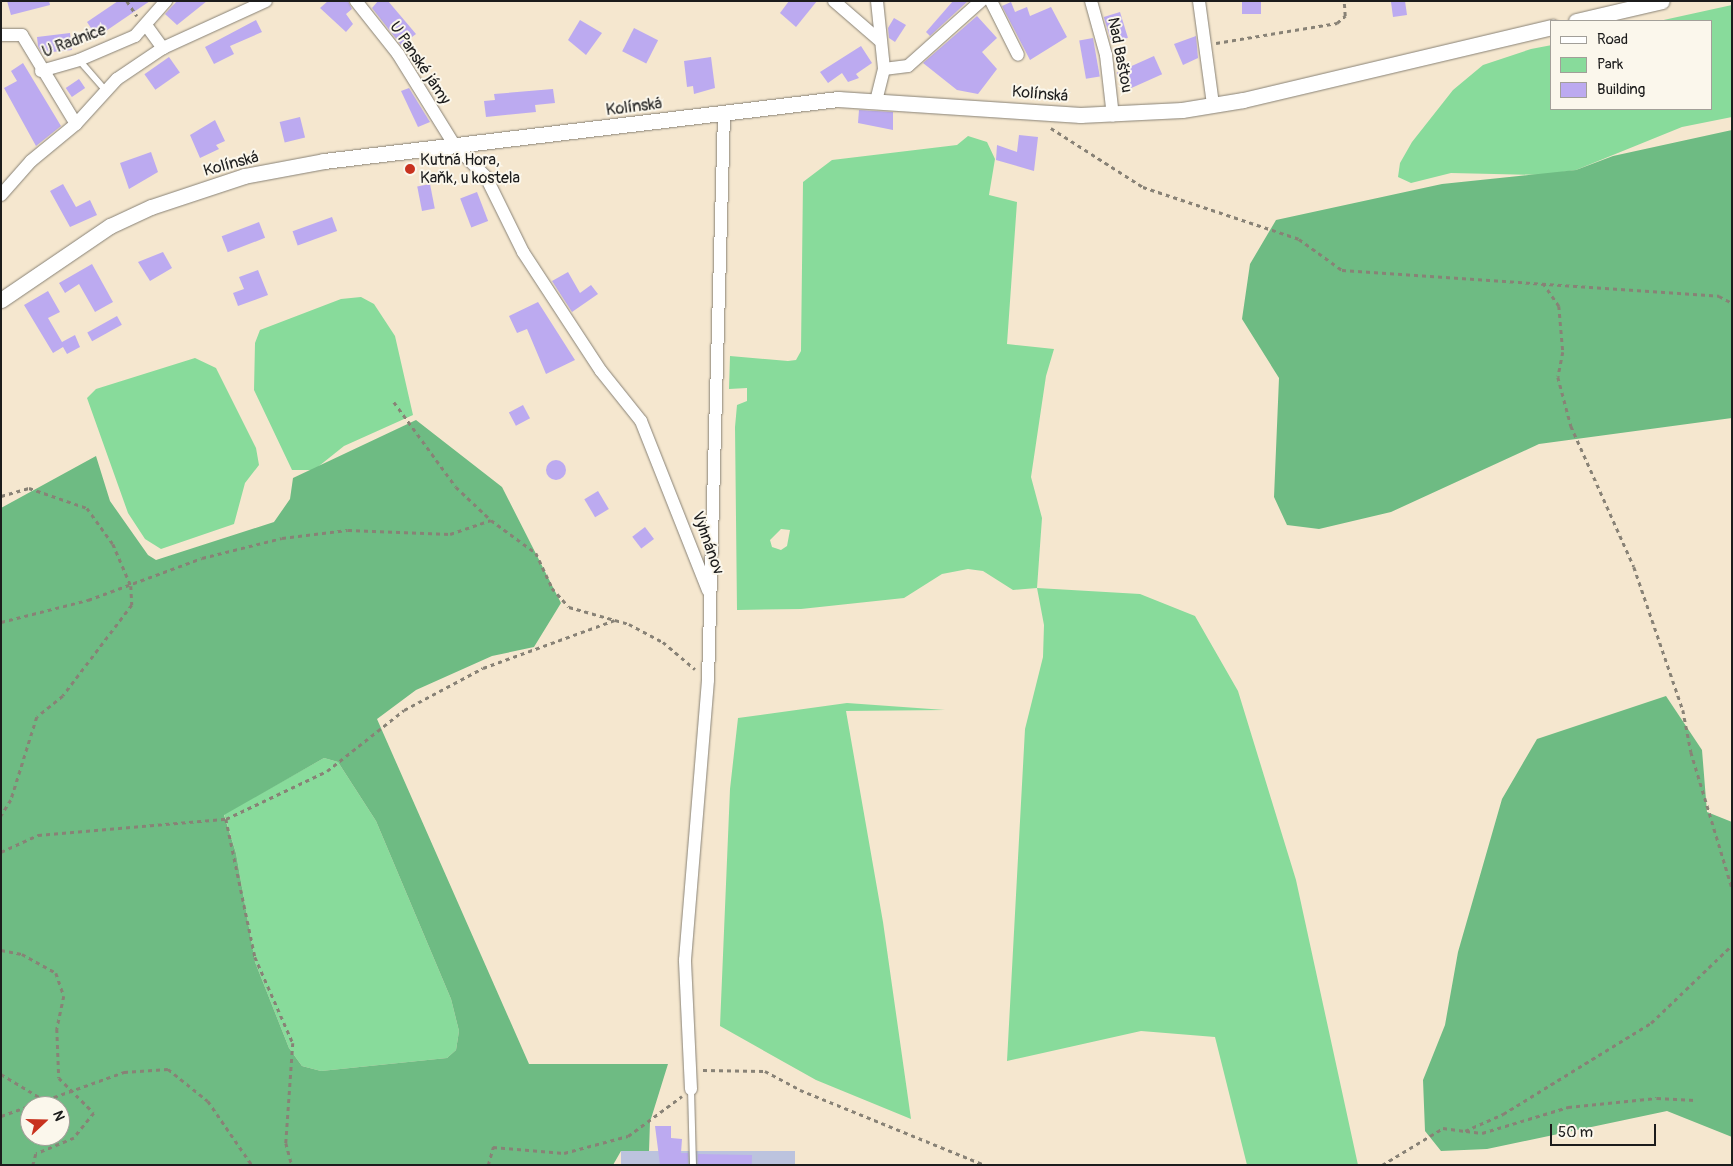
<!DOCTYPE html>
<html>
<head>
<meta charset="utf-8">
<style>
  body { margin:0 }
  #map { position:relative; width:1733px; height:1166px; overflow:hidden; background:#f5e7cf; font-family:Pangolin,sans-serif }
  div>[style] { position:absolute }
  [style*='--x'] { left:calc(var(--x)*1px); top:calc(var(--y)*1px); width:calc(var(--w)*1px); rotate:calc(var(--a)*1deg) }
  .industrial>* { inset:0; background:#bcc3de; transform-origin:0 0 }
  .green>* { inset:0; background:#88db9b }
  .forest>* { inset:0; background:#6ebb83 }
  .building>* { inset:0; background:#bcaaf0; transform-origin:0 0 }
  .round { border-radius:50% }
  .path>* { height:2.5px; margin-top:-1.25px; transform-origin:0; background:repeating-linear-gradient(90deg,#888276 0 4px,transparent 0 8px) }
  .roads { filter:drop-shadow(0 0 1px #888276) drop-shadow(0 0 1px #888276) }
  .service>* { height:6px; margin:-3px; padding:0 3px; transform-origin:3px; border-radius:3px; background:#fff }
  .minor>* { height:12px; margin:-6px; padding:0 6px; transform-origin:6px; border-radius:6px; background:#fff }
  .tertiary>* { height:15px; margin:-7.5px; padding:0 7.5px; transform-origin:7.5px; border-radius:7.5px; background:#fff }
  .dots>* { width:14px; height:14px; translate:-50% -50%; box-sizing:border-box; border:2px solid #fbf7ec; border-radius:50% }
  span { translate:-50% -50%; white-space:nowrap; text-align:center; line-height:1.15; -webkit-text-stroke:4px #fbf7ec; paint-order:stroke }
  .street-label { font-size:16px; color:#1c1c1c }
  .poi-label { font-size:16px; color:#1c1c1c }
  .left { translate:0 -50%; text-align:left }
  .frame { position:absolute; inset:0; border:2px solid #1c1c1c; pointer-events:none }
  .legend { position:absolute; left:1550px; top:20px; width:162px; height:90px; box-sizing:border-box; background:#fbf7ec; border:1px solid #a29f99; margin:0; padding:6px 9px; list-style:none; font-size:15px; color:#1c1c1c }
  .legend li { display:flex; align-items:center; gap:10px; height:25px }
  .legend b { width:25px; border:1px solid #a29f99 }
  .north { position:absolute; left:20px; top:1096px; width:50px; height:50px; box-sizing:border-box; background:#fbf7ec; border:1px solid #a29f99; border-radius:50%; rotate:69deg; font-size:14px; font-weight:700; line-height:20px; text-align:center; color:#1c1c1c }
  .north::after { content:''; display:block; margin:auto; width:18px; height:22px; background:#c8321e; clip-path:polygon(50% 0,100% 100%,50% 72%,0 100%) }
  .scale { position:absolute; left:1550px; top:1124px; width:106px; height:22px; box-sizing:border-box; border:2px solid #1c1c1c; border-top:0; padding-left:6px; font-size:15px; line-height:18px; white-space:nowrap; color:#1c1c1c; -webkit-text-stroke:4px #fbf7ec; paint-order:stroke }
</style>
</head>
<body>
<div id="map">
  <div class="industrial">
    <i style="left:621px;top:1151px;width:174px;height:16px"></i>
  </div>
  <div class="green">
    <i style="clip-path:polygon(1732px 5px,1732px 117px,1682px 127px,1576px 170px,1542px 175px,1451px 173px,1411px 183px,1398px 177px,1400px 163px,1412px 142px,1453px 90px,1483px 65px,1531px 49px,1552px 45px,1552px 109px,1712px 109px,1712px 21px,1659px 21px)"></i>
    <i style="clip-path:polygon(evenodd,968px 136px,987px 142px,995px 159px,989px 195px,1017px 202px,1007px 344px,1054px 349px,1046px 376px,1031px 477px,1042px 518px,1037px 588px,1140px 594px,1195px 616px,1238px 691px,1296px 880px,1358px 1165px,1247px 1165px,1215px 1037px,1141px 1031px,1007px 1061px,1025px 729px,1043px 657px,1044px 625px,1037px 588px,1013px 590px,983px 571px,968px 569px,942px 574px,904px 598px,801px 609px,737px 610px,735px 427px,737px 405px,747px 401px,747px 388px,729px 389px,730px 356px,788px 361px,796px 360px,801px 351px,803px 182px,832px 160px,957px 145px,968px 136px,781px 529px,790px 530px,787px 546px,781px 550px,772px 547px,770px 540px,781px 529px)"></i>
    <i style="clip-path:polygon(361px 297px,374px 304px,395px 336px,413px 415px,344px 446px,314px 470px,292px 470px,254px 390px,255px 343px,260px 330px,341px 299px)"></i>
    <i style="clip-path:polygon(195px 358px,216px 368px,256px 448px,259px 465px,245px 483px,234px 524px,161px 549px,145px 539px,128px 513px,87px 398px,96px 389px)"></i>
    <i style="clip-path:polygon(847px 703px,945px 710px,846px 711px,883px 922px,911px 1119px,816px 1080px,720px 1026px,730px 789px,738px 718px)"></i>
    <i style="clip-path:polygon(324px 758px,338px 762px,376px 821px,451px 999px,459px 1031px,456px 1050px,447px 1058px,321px 1071px,302px 1066px,289px 1048px,255px 962px,236px 853px,224px 814px)"></i>
  </div>
  <div class="forest">
    <i style="clip-path:polygon(1732px 130px,1732px 418px,1539px 444px,1391px 512px,1319px 529px,1287px 525px,1274px 497px,1279px 378px,1242px 319px,1250px 264px,1276px 220px,1442px 184px,1576px 170px,1613px 156px)"></i>
    <i style="clip-path:polygon(evenodd,416px 420px,502px 487px,561px 603px,534px 647px,492px 656px,416px 690px,377px 719px,529px 1064px,668px 1064px,650px 1122px,649px 1151px,621px 1151px,613px 1165px,1px 1165px,1px 508px,96px 456px,110px 501px,148px 555px,156px 560px,274px 522px,290px 499px,293px 478px,416px 420px,324px 758px,338px 762px,376px 821px,451px 999px,459px 1031px,456px 1050px,447px 1058px,321px 1071px,302px 1066px,289px 1048px,255px 962px,236px 853px,224px 815px,324px 758px,416px 420px,30px 1106px,60px 1106px,60px 1136px,30px 1136px,30px 1106px)"></i>
    <i style="clip-path:polygon(1666px 696px,1702px 750px,1707px 812px,1732px 822px,1732px 1137px,1667px 1111px,1487px 1149px,1441px 1151px,1425px 1131px,1423px 1080px,1445px 1025px,1458px 952px,1502px 799px,1537px 739px)"></i>
  </div>
  <div class="building">
    <i style="clip-path:polygon(7px 1px,49px 1px,50px 5px,11px 15px)"></i>
    <i style="clip-path:polygon(118px 1px,150px 1px,97px 37px,87px 22px)"></i>
    <i style="clip-path:polygon(177px 1px,207px 1px,177px 25px,165px 14px)"></i>
    <i style="clip-path:polygon(328px 1px,348px 1px,352px 9px,346px 14px,353px 24px,346px 32px,320px 8px)"></i>
    <i style="clip-path:polygon(378px 1px,388px 1px,416px 34px,401px 45px,372px 8px)"></i>
    <i style="clip-path:polygon(789px 1px,817px 1px,796px 27px,780px 13px)"></i>
    <i style="clip-path:polygon(953px 1px,968px 1px,930px 36px,926px 32px)"></i>
    <i style="left:1242px;top:1px;width:19px;height:13px"></i>
    <i style="clip-path:polygon(1398px 1px,1405px 1px,1407px 15px,1393px 17px,1391px 2px)"></i>
    <i style="clip-path:polygon(1011px 2px,1015px 12px,1027px 7px,1030px 16px,1051px 7px,1067px 37px,1030px 60px,1002px 6px)"></i>
    <i style="left:1120px;top:12px;width:27px;height:17px;rotate:73deg"></i>
    <i style="clip-path:polygon(977px 16px,997px 38px,982px 52px,997px 69px,978px 94px,957px 90px,923px 63px)"></i>
    <i style="clip-path:polygon(894px 18px,906px 25px,895px 42px,889px 38px,888px 28px)"></i>
    <i style="clip-path:polygon(256px 20px,262px 32px,230px 46px,234px 54px,214px 64px,205px 47px)"></i>
    <i style="clip-path:polygon(580px 20px,602px 33px,586px 55px,568px 40px)"></i>
    <i style="left:634px;top:28px;width:27px;height:26px;rotate:27deg"></i>
    <i style="clip-path:polygon(70px 33px,72px 50px,42px 53px,38px 46px,37px 37px)"></i>
    <i style="clip-path:polygon(1196px 36px,1198px 58px,1183px 65px,1174px 44px)"></i>
    <i style="left:1093px;top:38px;width:39px;height:14px;rotate:80deg"></i>
    <i style="clip-path:polygon(861px 46px,872px 63px,856px 74px,859px 78px,848px 82px,842px 73px,828px 83px,820px 72px)"></i>
    <i style="left:1154px;top:56px;width:20px;height:41px;rotate:66deg"></i>
    <i style="left:169px;top:57px;width:19px;height:30px;rotate:55deg"></i>
    <i style="clip-path:polygon(711px 57px,715px 88px,694px 94px,693px 86px,687px 87px,684px 61px)"></i>
    <i style="clip-path:polygon(23px 63px,61px 126px,36px 146px,4px 88px,17px 81px,11px 71px)"></i>
    <i style="left:79px;top:79px;width:11px;height:16px;rotate:56deg"></i>
    <i style="clip-path:polygon(409px 88px,430px 122px,418px 127px,401px 91px)"></i>
    <i style="clip-path:polygon(553px 89px,555px 103px,535px 105px,536px 112px,486px 117px,484px 101px,495px 100px,494px 94px)"></i>
    <i style="clip-path:polygon(859px 110px,893px 112px,893px 130px,858px 123px)"></i>
    <i style="left:300px;top:117px;width:21px;height:21px;rotate:76deg"></i>
    <i style="clip-path:polygon(215px 120px,225px 141px,216px 145px,219px 149px,200px 158px,190px 135px)"></i>
    <i style="clip-path:polygon(1019px 135px,1038px 137px,1034px 171px,996px 160px,997px 145px,1017px 152px)"></i>
    <i style="clip-path:polygon(151px 152px,158px 172px,129px 189px,120px 163px)"></i>
    <i style="clip-path:polygon(63px 184px,76px 207px,90px 200px,97px 215px,70px 227px,50px 191px)"></i>
    <i style="left:430px;top:184px;width:25px;height:13px;rotate:79deg"></i>
    <i style="left:477px;top:192px;width:31px;height:18px;rotate:69deg"></i>
    <i style="left:332px;top:217px;width:15px;height:42px;rotate:70deg"></i>
    <i style="left:259px;top:222px;width:17px;height:40px;rotate:69deg"></i>
    <i style="clip-path:polygon(163px 252px,172px 268px,150px 281px,138px 262px)"></i>
    <i style="clip-path:polygon(92px 264px,113px 302px,95px 312px,79px 284px,65px 293px,59px 283px)"></i>
    <i style="clip-path:polygon(258px 270px,268px 295px,238px 306px,233px 293px,244px 289px,239px 277px)"></i>
    <i style="clip-path:polygon(568px 272px,580px 293px,591px 285px,598px 294px,572px 312px,552px 281px)"></i>
    <i style="clip-path:polygon(48px 291px,60px 312px,48px 318px,62px 342px,75px 335px,80px 347px,67px 354px,63px 347px,53px 353px,24px 305px)"></i>
    <i style="clip-path:polygon(538px 302px,575px 360px,546px 374px,527px 329px,517px 333px,509px 316px)"></i>
    <i style="left:117px;top:316px;width:10px;height:34px;rotate:61deg"></i>
    <i style="left:523px;top:405px;width:15px;height:16px;rotate:62deg"></i>
    <i class="round" style="left:546px;top:460px;width:20px;height:20px"></i>
    <i style="left:598px;top:491px;width:21px;height:16px;rotate:59deg"></i>
    <i style="left:645px;top:527px;width:15px;height:16px;rotate:53deg"></i>
    <i style="clip-path:polygon(655px 1126px,671px 1126px,671px 1138px,682px 1139px,681px 1153px,688px 1153px,688px 1165px,660px 1165px)"></i>
    <i style="left:698px;top:1154px;width:54px;height:11px;rotate:1deg"></i>
  </div>
  <div class="path">
    <i style="--x:127;--y:1;--w:18;--a:56"></i>
    <i style="--x:1216;--y:43;--w:123;--a:-9.4"></i>
    <i style="--x:1337;--y:23;--w:11;--a:-41"></i>
    <i style="--x:1345;--y:16;--w:15;--a:-94"></i>
    <i style="--x:1051;--y:128;--w:109;--a:32.7"></i>
    <i style="--x:1143;--y:187;--w:164;--a:18.4"></i>
    <i style="--x:1299;--y:239;--w:53;--a:35.8"></i>
    <i style="--x:1342;--y:270;--w:378;--a:3.9"></i>
    <i style="--x:1719;--y:296;--w:15;--a:28"></i>
    <i style="--x:1543;--y:283;--w:28;--a:55"></i>
    <i style="--x:1559;--y:306;--w:46;--a:85"></i>
    <i style="--x:1563;--y:352;--w:25;--a:101"></i>
    <i style="--x:1558;--y:377;--w:51;--a:75.1"></i>
    <i style="--x:1571;--y:426;--w:154;--a:65.9"></i>
    <i style="--x:1634;--y:567;--w:151;--a:71.1"></i>
    <i style="--x:1683;--y:710;--w:43;--a:79.2"></i>
    <i style="--x:1691;--y:752;--w:142;--a:73.2"></i>
    <i style="--x:394;--y:402;--w:105;--a:53.9"></i>
    <i style="--x:456;--y:487;--w:48;--a:43.3"></i>
    <i style="--x:491;--y:520;--w:56;--a:36.3"></i>
    <i style="--x:536;--y:553;--w:38;--a:65"></i>
    <i style="--x:552;--y:588;--w:25;--a:48"></i>
    <i style="--x:569;--y:607;--w:62;--a:15.8"></i>
    <i style="--x:629;--y:624;--w:38;--a:28"></i>
    <i style="--x:663;--y:642;--w:42;--a:40.2"></i>
    <i style="--x:1;--y:496;--w:29;--a:-16"></i>
    <i style="--x:29;--y:488;--w:61;--a:19"></i>
    <i style="--x:87;--y:508;--w:44;--a:54.2"></i>
    <i style="--x:113;--y:544;--w:46;--a:66.8"></i>
    <i style="--x:131;--y:586;--w:19;--a:87"></i>
    <i style="--x:132;--y:605;--w:114;--a:127.2"></i>
    <i style="--x:63;--y:696;--w:33;--a:141"></i>
    <i style="--x:37;--y:717;--w:87;--a:107.4"></i>
    <i style="--x:11;--y:800;--w:19;--a:122"></i>
    <i style="--x:1;--y:622;--w:90;--a:-14.2"></i>
    <i style="--x:88;--y:600;--w:121;--a:-20.2"></i>
    <i style="--x:202;--y:558;--w:82;--a:-14"></i>
    <i style="--x:282;--y:538;--w:66;--a:-6.9"></i>
    <i style="--x:348;--y:530;--w:102;--a:2.2"></i>
    <i style="--x:450;--y:534;--w:43;--a:-18.9"></i>
    <i style="--x:226;--y:819;--w:141;--a:78.1"></i>
    <i style="--x:255;--y:957;--w:94;--a:66.2"></i>
    <i style="--x:293;--y:1043;--w:100;--a:94"></i>
    <i style="--x:286;--y:1143;--w:23;--a:75"></i>
    <i style="--x:1;--y:852;--w:41;--a:-24.7"></i>
    <i style="--x:38;--y:835;--w:189;--a:-4.9"></i>
    <i style="--x:226;--y:819;--w:112;--a:-25.4"></i>
    <i style="--x:327;--y:771;--w:98;--a:-38.4"></i>
    <i style="--x:404;--y:710;--w:89;--a:-28"></i>
    <i style="--x:483;--y:668;--w:140;--a:-20"></i>
    <i style="--x:1;--y:950;--w:21;--a:11"></i>
    <i style="--x:22;--y:954;--w:39;--a:29"></i>
    <i style="--x:56;--y:973;--w:24;--a:71"></i>
    <i style="--x:64;--y:996;--w:34;--a:102"></i>
    <i style="--x:57;--y:1029;--w:49;--a:87.7"></i>
    <i style="--x:59;--y:1078;--w:49;--a:45"></i>
    <i style="--x:94;--y:1113;--w:32;--a:129"></i>
    <i style="--x:74;--y:1138;--w:41;--a:157.2"></i>
    <i style="--x:36;--y:1154;--w:11;--a:105"></i>
    <i style="--x:703;--y:1070;--w:62;--a:0.9"></i>
    <i style="--x:765;--y:1071;--w:40;--a:28"></i>
    <i style="--x:800;--y:1090;--w:200;--a:22.1"></i>
    <i style="--x:1;--y:1074;--w:47;--a:31"></i>
    <i style="--x:1;--y:1116;--w:131;--a:-19.7"></i>
    <i style="--x:124;--y:1072;--w:44;--a:-3.9"></i>
    <i style="--x:168;--y:1069;--w:51;--a:38.7"></i>
    <i style="--x:208;--y:1101;--w:78;--a:55.5"></i>
    <i style="--x:1466;--y:1131;--w:16;--a:7"></i>
    <i style="--x:1482;--y:1133;--w:90;--a:-16.8"></i>
    <i style="--x:1568;--y:1107;--w:89;--a:-5.8"></i>
    <i style="--x:1657;--y:1098;--w:38;--a:3"></i>
    <i style="--x:488;--y:1165;--w:19;--a:-74"></i>
    <i style="--x:493;--y:1147;--w:71;--a:4.8"></i>
    <i style="--x:564;--y:1153;--w:66;--a:-14.9"></i>
    <i style="--x:628;--y:1136;--w:67;--a:-36.5"></i>
    <i style="--x:1382;--y:1165;--w:71;--a:-31.2"></i>
    <i style="--x:1443;--y:1128;--w:22;--a:8"></i>
    <i style="--x:1465;--y:1131;--w:42;--a:-24.1"></i>
    <i style="--x:1503;--y:1114;--w:174;--a:-31.6"></i>
    <i style="--x:1651;--y:1023;--w:112;--a:-43.9"></i>
  </div>
  <div class="roads">
    <div class="service">
      <i style="--x:79;--y:60;--w:41;--a:48.9"></i>
      <i style="--x:691;--y:1089;--w:76;--a:88.5"></i>
    </div>
    <div class="minor">
      <i style="--x:356;--y:1;--w:68;--a:51.6"></i>
      <i style="--x:398;--y:54;--w:108;--a:58.2"></i>
      <i style="--x:455;--y:146;--w:44;--a:45"></i>
      <i style="--x:486;--y:177;--w:84;--a:63.7"></i>
      <i style="--x:523;--y:252;--w:142;--a:56.8"></i>
      <i style="--x:601;--y:371;--w:64;--a:51.3"></i>
      <i style="--x:641;--y:421;--w:182;--a:68.4"></i>
      <i style="--x:834;--y:1;--w:60;--a:40.9"></i>
      <i style="--x:877;--y:1;--w:68;--a:84.1"></i>
      <i style="--x:884;--y:69;--w:30;--a:104"></i>
      <i style="--x:991;--y:1;--w:60;--a:63.4"></i>
      <i style="--x:1091;--y:1;--w:56;--a:74.5"></i>
      <i style="--x:1106;--y:55;--w:61;--a:83.5"></i>
      <i style="--x:1199;--y:1;--w:105;--a:82.3"></i>
      <i style="--x:146;--y:25;--w:29;--a:54"></i>
      <i style="--x:1;--y:35;--w:21;--a:0"></i>
      <i style="--x:22;--y:35;--w:104;--a:58.8"></i>
      <i style="--x:884;--y:69;--w:24;--a:-7"></i>
      <i style="--x:908;--y:66;--w:98;--a:-41.7"></i>
      <i style="--x:41;--y:71;--w:40;--a:-16"></i>
      <i style="--x:79;--y:60;--w:61;--a:-23.2"></i>
      <i style="--x:135;--y:36;--w:47;--a:-48.5"></i>
      <i style="--x:1;--y:195;--w:45;--a:-48.6"></i>
      <i style="--x:31;--y:161;--w:58;--a:-39.4"></i>
      <i style="--x:76;--y:124;--w:61;--a:-47.7"></i>
      <i style="--x:117;--y:79;--w:55;--a:-34"></i>
      <i style="--x:163;--y:48;--w:113;--a:-24.5"></i>
      <i style="--x:691;--y:1089;--w:129;--a:-92.7"></i>
      <i style="--x:685;--y:960;--w:281;--a:-85.3"></i>
      <i style="--x:708;--y:680;--w:566;--a:-88.38"></i>
    </div>
    <div class="tertiary">
      <i style="--x:1576;--y:21;--w:88;--a:-13.1"></i>
      <i style="--x:1;--y:300;--w:132;--a:-34.2"></i>
      <i style="--x:110;--y:226;--w:45;--a:-24.9"></i>
      <i style="--x:151;--y:207;--w:98;--a:-18.4"></i>
      <i style="--x:244;--y:176;--w:81;--a:-10.6"></i>
      <i style="--x:324;--y:161;--w:518;--a:-6.88"></i>
      <i style="--x:838;--y:99;--w:243;--a:3.8"></i>
      <i style="--x:1080;--y:115;--w:102;--a:-2.8"></i>
      <i style="--x:1182;--y:110;--w:62;--a:-9.3"></i>
      <i style="--x:1243;--y:100;--w:318;--a:-13.3"></i>
    </div>
  </div>
  <div class="dots">
    <i style="left:410px;top:169px;background:#c8321e"></i>
  </div>
  <div class="street-label">
    <span style="left:74px;top:41px;rotate:-21deg">U Radnice</span>
    <span style="left:1120px;top:55px;rotate:79deg">Nad Baštou</span>
    <span style="left:420px;top:63px;rotate:56deg">U Panské jámy</span>
    <span style="left:1040px;top:94px;rotate:5deg">Kolínská</span>
    <span style="left:634px;top:107px;rotate:-7deg">Kolínská</span>
    <span style="left:231px;top:164px;rotate:-15deg">Kolínská</span>
    <span style="left:708px;top:543px;rotate:70deg">Vyhnánov</span>
  </div>
  <div class="poi-label">
    <span class="left" style="left:420px;top:169px">Kutná Hora,<br>Kaňk, u kostela</span>
  </div>
  <div class="frame"></div>
  <ul class="legend">
  <li><b style="height:6px;background:#fff"></b>Road</li>
  <li><b style="height:14px;background:#88db9b"></b>Park</li>
  <li><b style="height:14px;background:#bcaaf0"></b>Building</li>
  </ul>
  <div class="north">N</div>
  <div class="scale">50 m</div>
</div>
</body>
</html>
